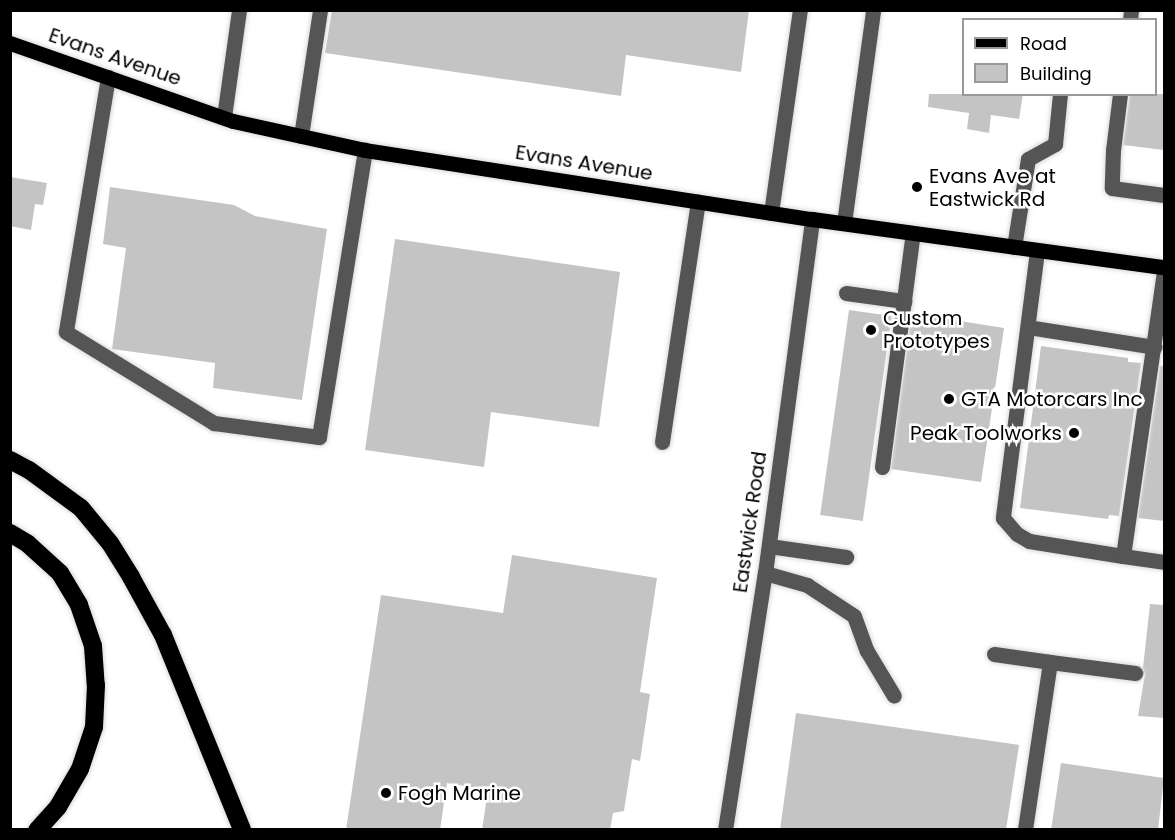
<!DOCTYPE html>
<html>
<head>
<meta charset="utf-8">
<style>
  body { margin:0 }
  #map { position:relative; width:1175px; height:840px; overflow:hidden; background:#fff; font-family:Poppins,sans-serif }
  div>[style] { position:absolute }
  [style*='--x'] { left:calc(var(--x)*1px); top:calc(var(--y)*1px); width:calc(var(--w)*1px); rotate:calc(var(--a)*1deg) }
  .building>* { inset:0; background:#c4c4c4; transform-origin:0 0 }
  .roads { filter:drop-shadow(0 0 2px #dbdbdb) drop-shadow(0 0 2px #dbdbdb) }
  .minor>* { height:15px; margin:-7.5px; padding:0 7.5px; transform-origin:7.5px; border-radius:7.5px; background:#555 }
  .major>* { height:15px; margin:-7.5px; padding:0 7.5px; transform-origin:7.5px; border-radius:7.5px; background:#000 }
  .highway>* { height:18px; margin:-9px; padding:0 9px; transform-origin:9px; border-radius:9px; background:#000 }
  .dots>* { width:16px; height:16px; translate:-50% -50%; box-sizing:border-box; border:3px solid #fff; border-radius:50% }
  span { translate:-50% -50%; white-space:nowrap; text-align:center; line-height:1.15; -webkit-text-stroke:5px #fff; paint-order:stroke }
  .street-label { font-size:20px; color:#000 }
  .poi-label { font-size:20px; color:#000 }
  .left { translate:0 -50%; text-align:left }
  .right { translate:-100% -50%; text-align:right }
  .frame { position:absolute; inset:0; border:12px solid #000; pointer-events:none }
  .legend { position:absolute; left:962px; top:18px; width:195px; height:78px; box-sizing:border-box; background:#fff; border:2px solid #999; margin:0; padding:8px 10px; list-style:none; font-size:18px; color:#000 }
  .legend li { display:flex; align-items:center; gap:12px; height:30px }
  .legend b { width:30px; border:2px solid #999 }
</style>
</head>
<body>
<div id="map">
  <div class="building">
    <i style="clip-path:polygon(332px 10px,749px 10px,741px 72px,626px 55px,621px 96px,325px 53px)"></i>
    <i style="clip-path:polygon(929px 94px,1023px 94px,1019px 119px,991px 115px,989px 133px,967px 129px,969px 113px,928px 107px)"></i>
    <i style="clip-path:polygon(1130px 94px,1164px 94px,1164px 150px,1123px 145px)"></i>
    <i style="clip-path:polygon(10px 177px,47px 183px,43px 205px,35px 204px,31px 230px,10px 226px)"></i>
    <i style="clip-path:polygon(110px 187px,234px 205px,255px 216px,327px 229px,302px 400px,213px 388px,215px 363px,112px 349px,126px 248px,103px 244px)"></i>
    <i style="clip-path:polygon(395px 239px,620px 272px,599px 427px,491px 412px,484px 467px,365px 450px)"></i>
    <i style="left:849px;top:310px;width:43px;height:207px;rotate:8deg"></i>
    <i style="clip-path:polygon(916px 314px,1004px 328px,981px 482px,891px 469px,911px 319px,915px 319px)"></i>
    <i style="clip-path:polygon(1041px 346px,1128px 358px,1128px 362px,1141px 363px,1119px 516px,1109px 515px,1108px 519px,1020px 508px)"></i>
    <i style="clip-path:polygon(1160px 366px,1164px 366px,1164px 521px,1138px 518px)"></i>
    <i style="clip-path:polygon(512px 555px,657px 578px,640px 692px,650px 694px,640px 761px,632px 759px,624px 811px,613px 813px,610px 830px,482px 830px,488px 790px,447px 783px,440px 830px,346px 830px,381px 595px,503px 613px)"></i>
    <i style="clip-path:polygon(1150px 604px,1164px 605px,1164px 718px,1138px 716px,1145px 674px,1143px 668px)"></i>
    <i style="clip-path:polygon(796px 713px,1019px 745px,1006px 830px,780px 830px)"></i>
    <i style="clip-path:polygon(1061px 763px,1164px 778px,1158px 830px,1051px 830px)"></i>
  </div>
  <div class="roads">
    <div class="minor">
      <i style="--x:1130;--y:20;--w:10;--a:-84"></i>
      <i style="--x:108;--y:77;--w:258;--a:99.4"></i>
      <i style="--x:66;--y:332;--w:174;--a:31.6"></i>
      <i style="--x:214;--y:423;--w:106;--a:7.6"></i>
      <i style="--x:319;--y:437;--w:291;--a:-80.9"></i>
      <i style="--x:1120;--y:94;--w:56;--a:97.1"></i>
      <i style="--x:1113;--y:150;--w:38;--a:92"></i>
      <i style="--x:1112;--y:188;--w:52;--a:7.7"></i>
      <i style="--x:224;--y:117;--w:108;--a:-82"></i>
      <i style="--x:301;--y:136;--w:127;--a:-81.4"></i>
      <i style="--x:771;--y:213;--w:205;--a:-81.9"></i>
      <i style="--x:844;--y:223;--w:215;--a:-82.2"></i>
      <i style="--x:1014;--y:247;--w:89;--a:-81"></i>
      <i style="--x:1028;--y:159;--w:31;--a:-29"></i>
      <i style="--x:1055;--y:144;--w:50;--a:-84.3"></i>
      <i style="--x:1037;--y:251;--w:269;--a:97.3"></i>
      <i style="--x:1003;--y:518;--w:21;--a:49"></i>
      <i style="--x:1017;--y:534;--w:14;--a:30"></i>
      <i style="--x:1029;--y:541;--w:95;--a:9.1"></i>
      <i style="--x:1123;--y:556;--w:287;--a:-81.8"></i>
      <i style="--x:846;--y:293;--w:59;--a:7.9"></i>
      <i style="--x:1028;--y:327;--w:128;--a:9"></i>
      <i style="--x:662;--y:442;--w:243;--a:-81.5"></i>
      <i style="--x:882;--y:467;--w:236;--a:-82.5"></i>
      <i style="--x:769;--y:546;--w:78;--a:8.1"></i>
      <i style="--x:1123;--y:556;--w:41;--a:8.3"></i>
      <i style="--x:765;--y:573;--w:44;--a:15.9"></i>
      <i style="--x:807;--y:585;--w:56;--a:33.4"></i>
      <i style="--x:854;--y:616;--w:37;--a:70"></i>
      <i style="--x:867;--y:651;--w:52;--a:59"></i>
      <i style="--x:994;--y:654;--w:57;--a:8.1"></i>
      <i style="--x:1050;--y:662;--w:170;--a:98.5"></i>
      <i style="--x:1050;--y:662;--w:86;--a:7.4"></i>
      <i style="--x:725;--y:830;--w:260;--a:-81.2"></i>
      <i style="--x:765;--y:573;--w:357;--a:-82.4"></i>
    </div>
    <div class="major">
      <i style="--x:10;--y:43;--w:236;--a:19.3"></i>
      <i style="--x:233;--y:121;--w:135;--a:12.4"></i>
      <i style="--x:365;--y:150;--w:452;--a:8.8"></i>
      <i style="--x:812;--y:219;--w:355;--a:7.8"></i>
    </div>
    <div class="highway">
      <i style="--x:10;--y:460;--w:21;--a:28"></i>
      <i style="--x:29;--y:470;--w:64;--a:36.2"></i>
      <i style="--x:81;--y:508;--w:45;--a:50.4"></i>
      <i style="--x:110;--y:543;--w:40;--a:58"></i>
      <i style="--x:131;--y:577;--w:66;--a:61.1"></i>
      <i style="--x:163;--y:635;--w:210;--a:67.9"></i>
      <i style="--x:10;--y:533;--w:21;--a:31"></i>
      <i style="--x:28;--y:544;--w:43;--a:42.2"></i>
      <i style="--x:60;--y:573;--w:37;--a:59"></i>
      <i style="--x:79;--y:605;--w:43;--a:71.1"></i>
      <i style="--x:93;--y:646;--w:39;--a:86"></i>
      <i style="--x:96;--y:685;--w:42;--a:92.7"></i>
      <i style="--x:94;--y:727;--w:44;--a:108.4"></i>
      <i style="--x:80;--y:769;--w:44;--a:120.1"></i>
      <i style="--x:58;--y:807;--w:31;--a:132"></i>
    </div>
  </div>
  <div class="dots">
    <i style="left:917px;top:187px;background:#000"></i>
    <i style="left:871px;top:330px;background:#000"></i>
    <i style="left:949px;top:399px;background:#000"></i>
    <i style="left:1074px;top:433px;background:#000"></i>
    <i style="left:386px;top:793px;background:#000"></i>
  </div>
  <div class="street-label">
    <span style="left:115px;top:57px;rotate:19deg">Evans Avenue</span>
    <span style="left:584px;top:163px;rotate:9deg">Evans Avenue</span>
    <span style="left:750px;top:522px;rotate:-82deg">Eastwick Road</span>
  </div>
  <div class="poi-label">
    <span class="left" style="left:929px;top:188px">Evans Ave at<br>Eastwick Rd</span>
    <span class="left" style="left:883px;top:330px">Custom<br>Prototypes</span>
    <span class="left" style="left:961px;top:399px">GTA Motorcars Inc</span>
    <span class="right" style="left:1062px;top:433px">Peak Toolworks</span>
    <span class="left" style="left:398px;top:793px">Fogh Marine</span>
  </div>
  <div class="frame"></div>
  <ul class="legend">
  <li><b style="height:8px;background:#000"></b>Road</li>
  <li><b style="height:16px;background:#c4c4c4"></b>Building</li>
  </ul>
</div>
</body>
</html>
